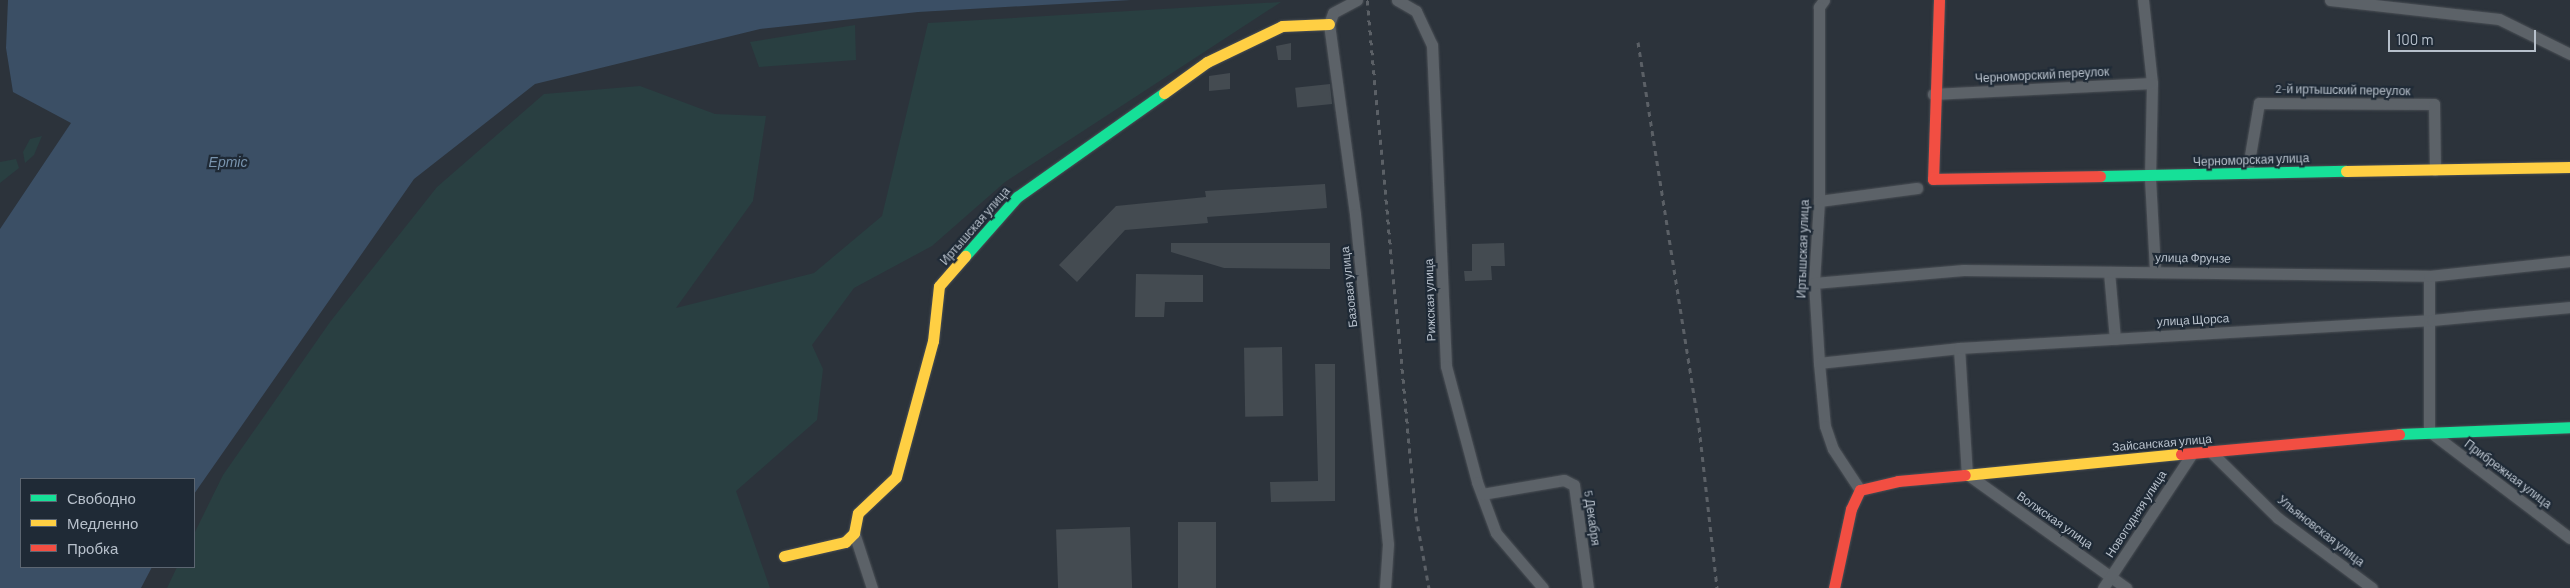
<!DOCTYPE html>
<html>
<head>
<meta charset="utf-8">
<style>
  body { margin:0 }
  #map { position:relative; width:2570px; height:588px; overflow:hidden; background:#2c333b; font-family:Barlow,sans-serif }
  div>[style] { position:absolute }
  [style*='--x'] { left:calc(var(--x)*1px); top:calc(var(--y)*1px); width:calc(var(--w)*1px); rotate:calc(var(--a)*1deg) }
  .green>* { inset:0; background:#293f41 }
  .water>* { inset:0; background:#3b4f65 }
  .building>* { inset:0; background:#444b51; transform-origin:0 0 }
  .roads { filter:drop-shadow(0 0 1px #4a4f55) drop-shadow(0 0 1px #4a4f55) }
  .street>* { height:11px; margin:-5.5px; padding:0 5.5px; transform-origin:5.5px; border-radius:5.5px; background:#5c6268 }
  .fast>* { height:11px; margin:-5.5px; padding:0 5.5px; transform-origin:5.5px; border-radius:5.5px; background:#16e098 }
  .slow>* { height:11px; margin:-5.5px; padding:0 5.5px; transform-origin:5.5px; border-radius:5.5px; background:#ffcf43 }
  .jam>* { height:11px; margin:-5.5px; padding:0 5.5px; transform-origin:5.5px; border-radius:5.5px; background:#f24e42 }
  .rail>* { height:3px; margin-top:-1.5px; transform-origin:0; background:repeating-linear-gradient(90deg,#5b6066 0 5px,transparent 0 10px) }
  span { translate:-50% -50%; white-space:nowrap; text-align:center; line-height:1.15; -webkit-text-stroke:4.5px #1f2a36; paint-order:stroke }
  .street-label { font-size:12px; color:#b7c0cb }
  .water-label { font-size:14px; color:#7893ad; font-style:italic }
  .legend { position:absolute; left:20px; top:478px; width:175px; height:90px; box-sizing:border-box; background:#1f2a36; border:1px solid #5c6672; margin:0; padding:6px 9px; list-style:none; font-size:15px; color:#b7c0cb }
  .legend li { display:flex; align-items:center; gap:10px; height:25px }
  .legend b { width:25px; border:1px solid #5c6672 }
  .scale { position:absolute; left:2388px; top:30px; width:148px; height:22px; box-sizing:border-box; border:2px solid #b7c0cb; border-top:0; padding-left:6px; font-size:15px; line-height:18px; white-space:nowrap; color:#b7c0cb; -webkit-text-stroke:4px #1f2a36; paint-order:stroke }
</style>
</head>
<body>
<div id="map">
  <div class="green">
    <i style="clip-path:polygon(1281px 2px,1005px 182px,932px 246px,854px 288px,812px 345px,823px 369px,817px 420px,736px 491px,770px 588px,167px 588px,177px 567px,194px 567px,194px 534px,223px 475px,330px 322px,437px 187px,544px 94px,640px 86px,715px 114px,766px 116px,753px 201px,676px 308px,814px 273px,882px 216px,928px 23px)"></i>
    <i style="clip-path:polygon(855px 25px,856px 60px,759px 67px,750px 42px)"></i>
    <i style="clip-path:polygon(42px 136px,34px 155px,25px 163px,23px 152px,30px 139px)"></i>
    <i style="clip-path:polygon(16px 159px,19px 168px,0 183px,0 162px)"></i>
  </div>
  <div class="water">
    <i style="clip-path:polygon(8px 0,1131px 0,918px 12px,760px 29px,535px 84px,414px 179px,194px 494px,194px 479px,21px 479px,21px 567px,152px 567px,141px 588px,0 588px,0 229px,71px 123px,13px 92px,6px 48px)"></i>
  </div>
  <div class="building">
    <i style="clip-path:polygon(1291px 43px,1291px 60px,1278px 60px,1276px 46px)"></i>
    <i style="clip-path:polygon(1230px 73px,1230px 89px,1209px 91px,1209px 76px)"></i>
    <i style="left:1330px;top:84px;width:20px;height:35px;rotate:84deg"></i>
    <i style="clip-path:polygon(1325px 184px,1327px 208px,1207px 217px,1208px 223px,1125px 230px,1077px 282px,1059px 265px,1116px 206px,1206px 197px,1205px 191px)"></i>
    <i style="clip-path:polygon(1171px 243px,1330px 243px,1330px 269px,1224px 268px,1171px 252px)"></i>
    <i style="clip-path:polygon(1504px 243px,1505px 266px,1491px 266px,1492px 280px,1465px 281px,1464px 271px,1472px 271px,1472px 244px)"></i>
    <i style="clip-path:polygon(1136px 274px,1203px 275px,1203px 302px,1165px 302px,1164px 317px,1135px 317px)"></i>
    <i style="left:1282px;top:347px;width:69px;height:38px;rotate:89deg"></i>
    <i style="clip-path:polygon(1315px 364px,1335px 364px,1335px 501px,1271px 502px,1270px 482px,1318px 481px)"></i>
    <i style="left:1178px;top:522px;width:38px;height:66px"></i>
    <i style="left:1130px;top:527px;width:61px;height:74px;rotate:88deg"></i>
  </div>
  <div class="roads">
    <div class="street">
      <i style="--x:1357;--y:0;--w:27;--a:152"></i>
      <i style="--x:1333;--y:13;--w:12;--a:110"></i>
      <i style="--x:1329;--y:24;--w:192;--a:82.2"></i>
      <i style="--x:1355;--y:214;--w:332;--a:84.3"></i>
      <i style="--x:1388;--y:544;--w:44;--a:93.9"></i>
      <i style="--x:1397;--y:0;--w:22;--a:30"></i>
      <i style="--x:1416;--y:11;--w:38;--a:65"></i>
      <i style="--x:1432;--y:45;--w:321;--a:87.5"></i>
      <i style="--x:1446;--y:366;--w:120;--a:75"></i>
      <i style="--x:1477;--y:482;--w:54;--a:69.6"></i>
      <i style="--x:1496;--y:533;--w:72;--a:49.5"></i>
      <i style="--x:1824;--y:0;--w:9;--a:126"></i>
      <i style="--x:1819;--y:7;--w:194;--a:90"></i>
      <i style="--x:1819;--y:201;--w:82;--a:93.5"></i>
      <i style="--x:1814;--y:283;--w:80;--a:86.4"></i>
      <i style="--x:1819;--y:363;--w:63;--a:84.6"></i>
      <i style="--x:1825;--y:426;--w:24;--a:71"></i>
      <i style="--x:1833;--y:449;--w:49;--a:56.6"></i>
      <i style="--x:2143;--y:0;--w:83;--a:83.8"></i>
      <i style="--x:2152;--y:83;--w:95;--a:91.2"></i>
      <i style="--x:2150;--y:178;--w:93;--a:86.9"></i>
      <i style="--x:2330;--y:0;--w:170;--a:6.4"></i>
      <i style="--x:2499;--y:19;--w:79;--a:26.2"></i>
      <i style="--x:1933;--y:94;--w:219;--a:-2.9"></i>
      <i style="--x:2247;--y:173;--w:71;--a:-80.3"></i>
      <i style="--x:2259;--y:103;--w:175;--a:0.3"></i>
      <i style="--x:2434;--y:104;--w:66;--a:89.1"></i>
      <i style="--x:1819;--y:201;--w:99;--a:-7.6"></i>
      <i style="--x:2109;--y:272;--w:67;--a:84.9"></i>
      <i style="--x:2429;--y:276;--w:155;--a:90"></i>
      <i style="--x:2429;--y:431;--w:177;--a:37.2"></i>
      <i style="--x:1814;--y:283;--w:150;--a:-5"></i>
      <i style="--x:1963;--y:270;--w:466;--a:0.7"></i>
      <i style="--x:2429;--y:276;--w:142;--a:-6.1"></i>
      <i style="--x:1959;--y:348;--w:126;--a:86.4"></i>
      <i style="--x:1967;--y:474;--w:196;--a:35.6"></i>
      <i style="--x:1819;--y:363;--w:141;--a:-6.1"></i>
      <i style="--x:1959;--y:348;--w:474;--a:-3.4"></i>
      <i style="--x:2432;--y:320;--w:139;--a:-5.4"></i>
      <i style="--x:2212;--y:453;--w:93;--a:44.6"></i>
      <i style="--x:2278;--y:518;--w:117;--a:36.7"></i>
      <i style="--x:1482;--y:494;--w:83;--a:-9.7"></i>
      <i style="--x:1564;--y:480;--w:11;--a:27"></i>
      <i style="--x:1574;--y:485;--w:104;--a:82.3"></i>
      <i style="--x:854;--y:533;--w:58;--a:71.9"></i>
      <i style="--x:2103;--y:588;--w:159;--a:-56.5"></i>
    </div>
    <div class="fast">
      <i style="--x:2100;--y:176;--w:246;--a:-1.2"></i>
      <i style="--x:965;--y:256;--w:79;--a:-48.6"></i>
      <i style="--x:1017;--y:197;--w:180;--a:-35.3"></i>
      <i style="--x:2399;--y:434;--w:171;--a:-2.3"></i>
    </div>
    <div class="slow">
      <i style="--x:1164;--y:93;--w:53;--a:-35.8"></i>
      <i style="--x:1207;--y:62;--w:83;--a:-25.6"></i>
      <i style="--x:1282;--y:26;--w:47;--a:-2.4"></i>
      <i style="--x:2346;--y:171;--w:224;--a:-1"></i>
      <i style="--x:1965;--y:475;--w:217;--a:-5.6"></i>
      <i style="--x:784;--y:556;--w:63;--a:-12.9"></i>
      <i style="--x:845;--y:542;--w:13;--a:-45"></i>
      <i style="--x:854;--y:533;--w:20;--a:-79"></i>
      <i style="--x:858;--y:513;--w:52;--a:-43.5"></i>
      <i style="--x:896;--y:477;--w:141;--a:-74.8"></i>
      <i style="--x:933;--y:341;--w:55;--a:-83.8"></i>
      <i style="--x:939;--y:286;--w:40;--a:-49"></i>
    </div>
    <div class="jam">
      <i style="--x:1939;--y:0;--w:179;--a:91.9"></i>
      <i style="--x:1933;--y:179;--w:167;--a:-1"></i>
      <i style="--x:2181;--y:454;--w:219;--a:-5.2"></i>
      <i style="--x:1834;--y:588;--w:81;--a:-77.9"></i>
      <i style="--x:1851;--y:509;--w:21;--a:-65"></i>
      <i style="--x:1860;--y:490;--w:39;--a:-13"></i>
      <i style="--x:1898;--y:481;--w:67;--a:-5.1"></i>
    </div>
  </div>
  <div class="rail">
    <i style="--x:1367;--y:0;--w:518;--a:84.58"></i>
    <i style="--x:1416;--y:516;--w:73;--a:79.8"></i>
    <i style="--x:1638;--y:42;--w:390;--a:81"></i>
    <i style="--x:1699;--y:427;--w:162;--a:83.6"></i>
  </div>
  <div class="street-label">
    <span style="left:2042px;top:75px;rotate:-3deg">Черноморский переулок</span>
    <span style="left:2343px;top:90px;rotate:1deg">2-й иртышский переулок</span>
    <span style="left:2251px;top:160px;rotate:-2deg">Черноморская улица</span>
    <span style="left:975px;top:226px;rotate:-49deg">Иртышская улица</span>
    <span style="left:1803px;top:249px;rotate:-88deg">Иртышская улица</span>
    <span style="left:2193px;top:258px;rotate:1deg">улица Фрунзе</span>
    <span style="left:1349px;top:287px;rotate:-96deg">Базовая улица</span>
    <span style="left:1430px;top:300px;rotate:-92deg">Рижская улица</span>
    <span style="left:2193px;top:320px;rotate:-3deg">улица Щорса</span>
    <span style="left:2162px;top:443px;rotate:-5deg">Зайсанская улица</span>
    <span style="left:2508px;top:474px;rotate:37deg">Прибрежная улица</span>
    <span style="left:2136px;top:514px;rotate:-57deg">Новогодняя улица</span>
    <span style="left:1592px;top:518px;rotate:82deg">5 Декабря</span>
    <span style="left:2055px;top:520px;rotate:35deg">Волжская улица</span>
    <span style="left:2321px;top:531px;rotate:38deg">Ульяновская улица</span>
  </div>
  <div class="water-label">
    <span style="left:228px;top:162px">Ертіс</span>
  </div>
  <ul class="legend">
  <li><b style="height:6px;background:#16e098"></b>Свободно</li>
  <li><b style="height:6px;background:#ffcf43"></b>Медленно</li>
  <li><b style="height:6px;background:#f24e42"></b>Пробка</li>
  </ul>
  <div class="scale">100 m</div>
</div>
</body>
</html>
